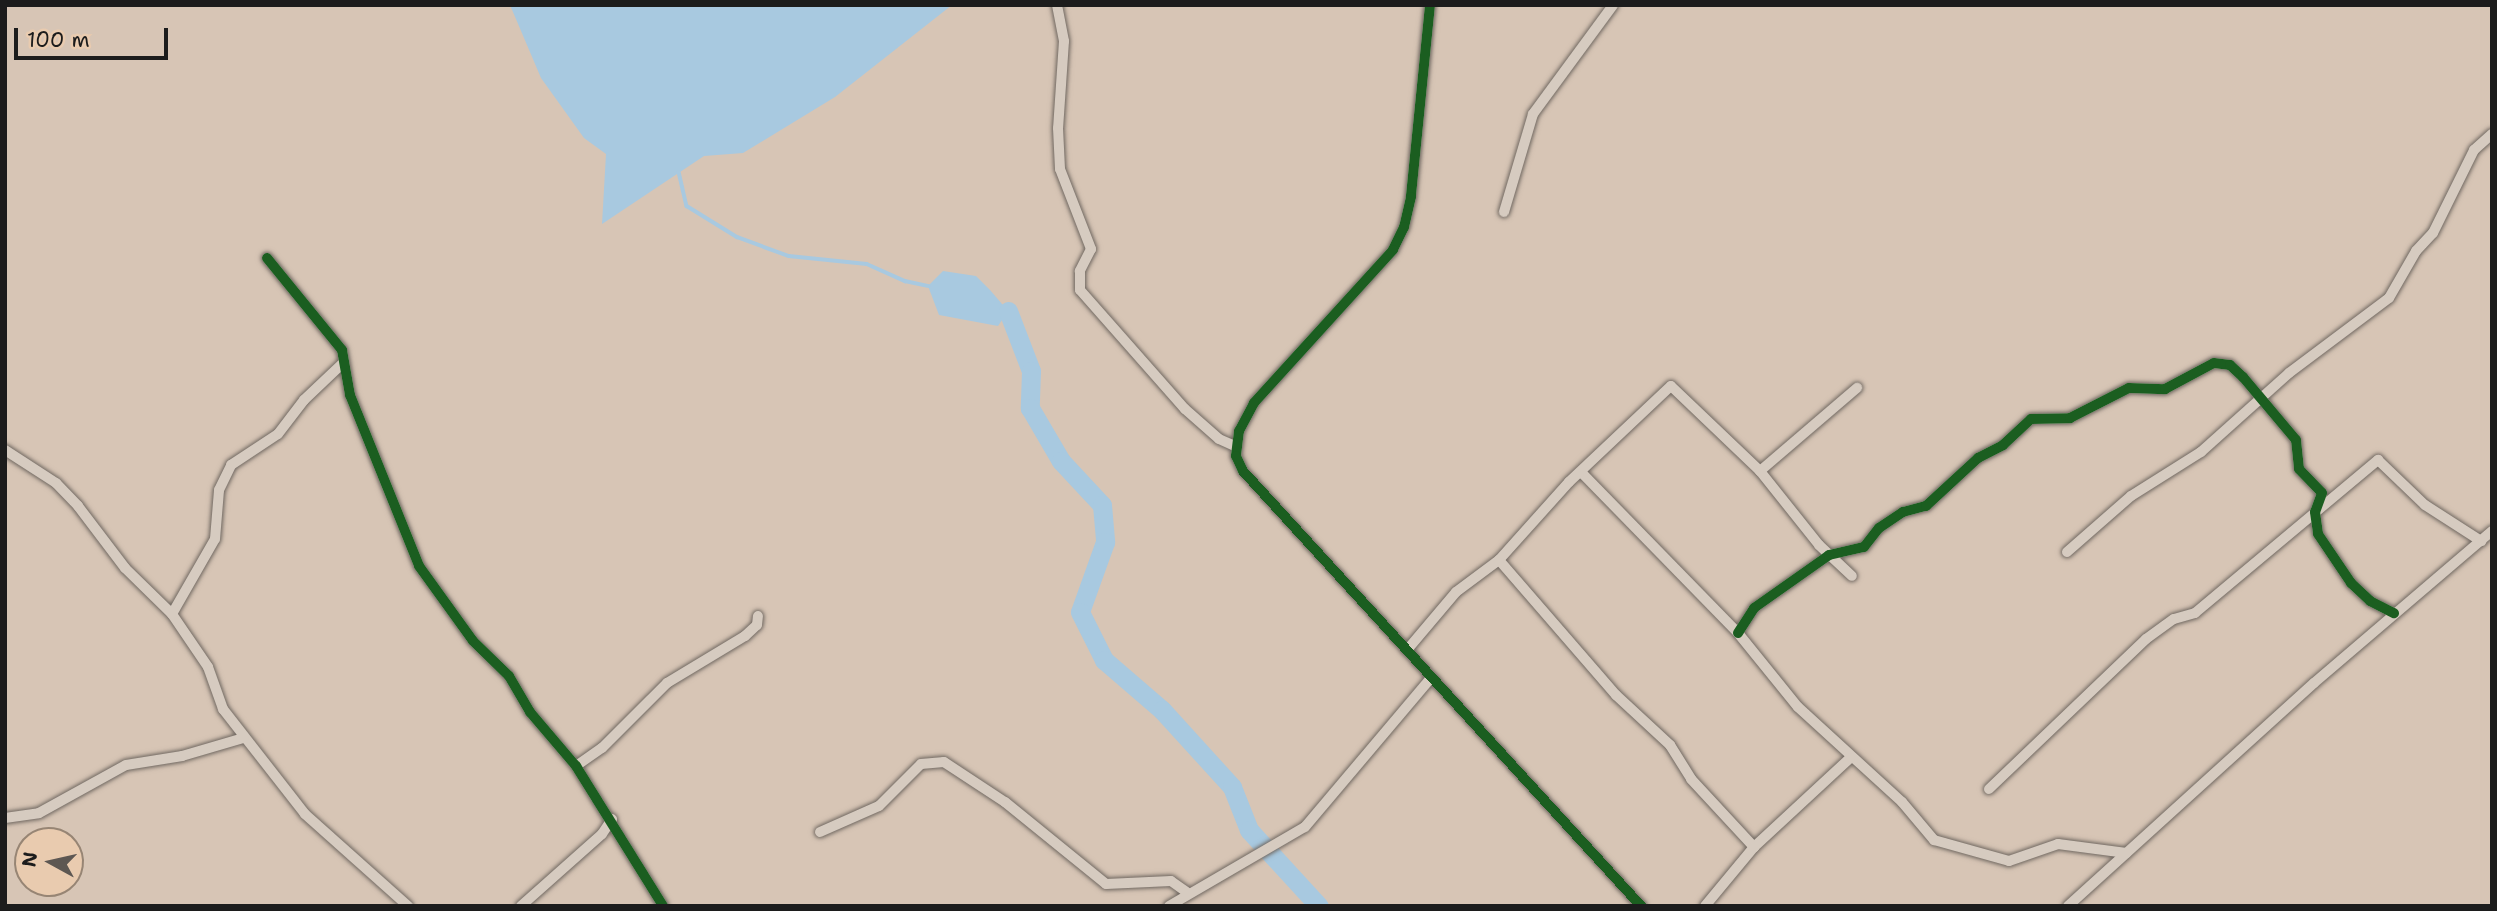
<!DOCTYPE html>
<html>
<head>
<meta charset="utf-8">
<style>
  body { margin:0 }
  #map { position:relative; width:2497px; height:911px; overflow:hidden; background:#d7c5b5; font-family:"Shantell Sans",sans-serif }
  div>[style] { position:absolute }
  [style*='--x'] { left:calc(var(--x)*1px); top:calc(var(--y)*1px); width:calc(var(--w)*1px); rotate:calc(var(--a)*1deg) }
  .water>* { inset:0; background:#a8c9e0 }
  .stream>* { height:3.5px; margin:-1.75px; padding:0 1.75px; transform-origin:1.75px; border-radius:1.75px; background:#a8c9e0 }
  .river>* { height:19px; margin:-9.5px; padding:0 9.5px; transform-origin:9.5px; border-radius:9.5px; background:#a8c9e0 }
  .roads { filter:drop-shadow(0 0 2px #706861) drop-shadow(0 0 2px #706861) }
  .minor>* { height:10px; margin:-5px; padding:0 5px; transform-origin:5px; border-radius:5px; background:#d6cbc0 }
  .cycleway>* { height:10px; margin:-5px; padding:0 5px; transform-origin:5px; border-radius:5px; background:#1b5e20 }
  span { translate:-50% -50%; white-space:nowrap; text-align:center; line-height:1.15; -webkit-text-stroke:6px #e9cbaf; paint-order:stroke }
  .frame { position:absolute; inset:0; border:7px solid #1c1c1c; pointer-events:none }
  .north { position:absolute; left:14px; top:827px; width:70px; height:70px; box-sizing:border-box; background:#e9cbaf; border:2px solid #978574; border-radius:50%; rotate:278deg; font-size:19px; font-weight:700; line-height:28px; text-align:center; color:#1c1c1c }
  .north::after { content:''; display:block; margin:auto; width:24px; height:32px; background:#5d5752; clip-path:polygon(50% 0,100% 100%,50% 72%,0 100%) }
  .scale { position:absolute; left:14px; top:28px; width:154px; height:32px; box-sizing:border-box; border:4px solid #1c1c1c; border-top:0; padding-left:9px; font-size:21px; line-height:24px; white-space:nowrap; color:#1c1c1c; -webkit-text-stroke:5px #e9cbaf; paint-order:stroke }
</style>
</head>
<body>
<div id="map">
  <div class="water">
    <i style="clip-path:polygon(510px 5px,952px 5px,835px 97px,743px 153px,704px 156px,602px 224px,606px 154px,584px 138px,541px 78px)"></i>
    <i style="clip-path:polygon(943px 271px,976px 276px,990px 290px,1008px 311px,998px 326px,939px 315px,928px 286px)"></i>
  </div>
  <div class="stream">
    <i style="--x:679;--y:172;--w:35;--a:77"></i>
    <i style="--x:687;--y:206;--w:59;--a:31.8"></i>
    <i style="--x:737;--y:237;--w:55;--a:20.1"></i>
    <i style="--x:789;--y:256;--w:78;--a:5.9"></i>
    <i style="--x:867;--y:264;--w:42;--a:24.1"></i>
    <i style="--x:905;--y:281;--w:24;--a:12"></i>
  </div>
  <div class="river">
    <i style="--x:1008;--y:311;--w:64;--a:69"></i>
    <i style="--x:1031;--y:371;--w:37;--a:92"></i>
    <i style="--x:1030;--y:408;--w:61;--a:59.7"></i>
    <i style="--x:1061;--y:461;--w:60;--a:47"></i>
    <i style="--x:1102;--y:505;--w:37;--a:85"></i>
    <i style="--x:1105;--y:542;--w:74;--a:109.7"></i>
    <i style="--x:1080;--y:612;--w:54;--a:63.4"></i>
    <i style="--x:1104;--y:660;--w:77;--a:40.8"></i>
    <i style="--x:1162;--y:710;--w:104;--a:47.7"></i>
    <i style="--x:1232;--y:787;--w:46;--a:68.4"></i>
    <i style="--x:1249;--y:830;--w:103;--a:47.4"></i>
  </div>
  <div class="roads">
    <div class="minor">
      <i style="--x:1057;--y:5;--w:37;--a:79"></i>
      <i style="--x:1064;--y:41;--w:87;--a:93.9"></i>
      <i style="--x:1058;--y:128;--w:41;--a:87.2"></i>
      <i style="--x:1060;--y:169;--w:86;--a:68.8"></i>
      <i style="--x:1091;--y:249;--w:25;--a:117"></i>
      <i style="--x:1080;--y:271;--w:19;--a:90"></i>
      <i style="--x:1080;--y:290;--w:159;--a:48.6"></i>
      <i style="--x:1185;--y:409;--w:45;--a:41.4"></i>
      <i style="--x:1219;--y:439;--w:17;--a:24"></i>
      <i style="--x:1430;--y:5;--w:193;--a:95.7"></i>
      <i style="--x:1411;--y:197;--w:31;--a:103"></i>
      <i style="--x:1404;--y:227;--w:25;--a:116"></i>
      <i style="--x:1393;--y:250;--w:207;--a:132.3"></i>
      <i style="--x:1254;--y:403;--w:32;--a:118"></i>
      <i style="--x:1239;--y:431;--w:25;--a:97"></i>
      <i style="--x:1236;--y:456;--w:17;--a:65"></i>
      <i style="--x:1243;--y:471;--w:590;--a:47.54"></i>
      <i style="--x:1504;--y:212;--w:102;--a:-73.5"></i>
      <i style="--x:1533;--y:114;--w:135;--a:-53.7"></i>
      <i style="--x:267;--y:258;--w:119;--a:50.8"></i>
      <i style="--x:342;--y:350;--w:46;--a:79.9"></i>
      <i style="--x:350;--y:395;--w:184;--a:68"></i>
      <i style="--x:419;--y:566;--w:92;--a:54.2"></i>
      <i style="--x:473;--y:641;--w:50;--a:44.2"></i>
      <i style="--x:509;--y:676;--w:42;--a:59.7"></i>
      <i style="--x:530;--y:712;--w:71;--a:49.6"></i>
      <i style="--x:576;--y:766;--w:165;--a:58.1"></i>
      <i style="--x:5;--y:450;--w:61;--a:32.9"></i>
      <i style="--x:56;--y:483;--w:32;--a:46"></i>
      <i style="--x:78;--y:506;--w:78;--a:52.8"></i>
      <i style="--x:125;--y:568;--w:66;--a:44.4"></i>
      <i style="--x:172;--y:614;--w:64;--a:55.8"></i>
      <i style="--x:208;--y:667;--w:45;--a:70.3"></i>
      <i style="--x:223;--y:709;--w:133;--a:52"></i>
      <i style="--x:305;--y:814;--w:138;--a:41.8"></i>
      <i style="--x:1760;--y:471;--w:128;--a:-40.6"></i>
      <i style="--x:1582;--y:473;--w:223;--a:45.7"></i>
      <i style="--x:1738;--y:633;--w:95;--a:51"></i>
      <i style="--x:1798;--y:707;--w:141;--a:42.4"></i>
      <i style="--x:1902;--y:802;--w:50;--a:49.9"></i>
      <i style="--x:1934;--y:840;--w:78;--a:15.6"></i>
      <i style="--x:2009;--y:861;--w:52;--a:-19.1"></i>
      <i style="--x:2058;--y:844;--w:69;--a:7.5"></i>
      <i style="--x:2067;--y:552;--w:85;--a:-41.2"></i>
      <i style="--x:2131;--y:496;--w:83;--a:-32.2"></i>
      <i style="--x:2201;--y:452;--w:118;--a:-41.9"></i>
      <i style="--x:2289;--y:373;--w:125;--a:-36.9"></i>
      <i style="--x:2389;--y:298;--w:54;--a:-60.1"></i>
      <i style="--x:2416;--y:251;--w:25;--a:-47"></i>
      <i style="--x:2433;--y:233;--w:93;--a:-63.7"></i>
      <i style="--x:2474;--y:150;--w:24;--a:-42"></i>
      <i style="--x:1499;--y:560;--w:179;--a:49.1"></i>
      <i style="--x:1616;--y:695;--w:74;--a:42.8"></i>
      <i style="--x:1670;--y:745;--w:40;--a:58"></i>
      <i style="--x:1691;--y:779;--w:93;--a:47.2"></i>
      <i style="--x:172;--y:614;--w:86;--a:-60.2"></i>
      <i style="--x:215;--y:539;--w:49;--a:-85.3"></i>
      <i style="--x:219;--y:490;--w:28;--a:-64"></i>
      <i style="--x:231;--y:465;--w:56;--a:-33.4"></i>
      <i style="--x:278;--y:434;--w:43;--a:-52.6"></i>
      <i style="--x:304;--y:400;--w:55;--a:-43.5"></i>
      <i style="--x:1738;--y:633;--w:30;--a:-57"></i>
      <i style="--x:1754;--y:608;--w:92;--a:-35.2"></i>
      <i style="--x:1829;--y:555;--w:36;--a:-13"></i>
      <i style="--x:1864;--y:547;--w:24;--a:-52"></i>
      <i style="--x:1879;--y:528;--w:29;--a:-34"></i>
      <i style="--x:1903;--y:512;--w:24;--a:-15"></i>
      <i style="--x:1926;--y:506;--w:71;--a:-42.7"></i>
      <i style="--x:1978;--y:458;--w:28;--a:-27"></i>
      <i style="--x:2003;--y:445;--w:38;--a:-43"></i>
      <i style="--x:2031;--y:419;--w:39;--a:-1"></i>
      <i style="--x:2070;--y:418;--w:66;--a:-27"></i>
      <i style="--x:2129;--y:388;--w:36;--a:2"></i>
      <i style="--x:2165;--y:389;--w:55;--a:-28"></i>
      <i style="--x:2214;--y:363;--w:16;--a:7"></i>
      <i style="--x:2230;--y:365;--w:18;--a:43"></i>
      <i style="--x:2243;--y:377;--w:82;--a:49.9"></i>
      <i style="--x:2296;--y:440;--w:29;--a:84"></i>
      <i style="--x:2299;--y:469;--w:33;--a:46"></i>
      <i style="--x:2322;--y:493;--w:20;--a:110"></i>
      <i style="--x:2315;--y:512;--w:22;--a:82"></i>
      <i style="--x:2318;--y:534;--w:59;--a:56"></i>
      <i style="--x:2351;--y:583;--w:26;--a:43"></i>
      <i style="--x:2370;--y:601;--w:27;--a:27"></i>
      <i style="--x:1407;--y:650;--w:76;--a:-49.8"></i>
      <i style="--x:1456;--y:592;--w:54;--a:-36.7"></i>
      <i style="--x:1499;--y:560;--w:105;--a:-48.1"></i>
      <i style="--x:1569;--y:482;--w:140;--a:-43.3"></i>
      <i style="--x:1671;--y:386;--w:123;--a:43.7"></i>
      <i style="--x:1760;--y:471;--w:95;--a:51.4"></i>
      <i style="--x:1819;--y:545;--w:45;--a:43.2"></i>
      <i style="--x:576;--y:766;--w:32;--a:-35"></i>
      <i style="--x:602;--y:748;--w:92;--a:-45"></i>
      <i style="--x:667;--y:683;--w:91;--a:-31.1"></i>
      <i style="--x:745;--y:636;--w:16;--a:-43"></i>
      <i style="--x:757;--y:625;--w:9;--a:-84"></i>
      <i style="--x:1989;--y:789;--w:217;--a:-43.7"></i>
      <i style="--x:2146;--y:639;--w:34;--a:-36"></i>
      <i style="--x:2174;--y:619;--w:22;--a:-16"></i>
      <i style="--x:2195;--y:613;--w:239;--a:-39.9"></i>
      <i style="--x:2378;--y:460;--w:65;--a:43.8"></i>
      <i style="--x:2425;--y:505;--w:67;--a:32.7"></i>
      <i style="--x:5;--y:818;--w:34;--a:-8"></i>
      <i style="--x:39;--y:813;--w:99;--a:-28.9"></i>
      <i style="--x:126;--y:765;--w:57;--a:-9.1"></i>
      <i style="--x:182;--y:756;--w:64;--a:-16.4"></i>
      <i style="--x:820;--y:832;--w:64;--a:-23.8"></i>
      <i style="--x:879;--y:806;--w:59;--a:-45"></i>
      <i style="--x:921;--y:764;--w:23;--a:-5"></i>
      <i style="--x:944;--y:762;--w:73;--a:33.3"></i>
      <i style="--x:1005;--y:802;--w:130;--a:39.1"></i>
      <i style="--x:1106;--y:884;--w:65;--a:-2.6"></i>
      <i style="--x:1171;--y:881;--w:21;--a:35"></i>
      <i style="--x:521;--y:906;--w:108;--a:-41.6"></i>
      <i style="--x:602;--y:834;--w:18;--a:-56"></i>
      <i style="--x:1169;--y:906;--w:157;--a:-30.2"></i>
      <i style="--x:1305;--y:827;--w:195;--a:-49.8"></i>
      <i style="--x:1705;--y:906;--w:77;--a:-50.3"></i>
      <i style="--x:1754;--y:847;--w:131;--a:-42.8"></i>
      <i style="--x:2068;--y:906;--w:332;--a:-42.2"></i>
      <i style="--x:2314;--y:683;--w:234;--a:-40.5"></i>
    </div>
  </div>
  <div class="cycleway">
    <i style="--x:1430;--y:5;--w:193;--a:95.7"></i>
    <i style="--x:1411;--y:197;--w:31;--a:103"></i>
    <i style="--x:1404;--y:227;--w:25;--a:116"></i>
    <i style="--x:1393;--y:250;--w:207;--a:132.3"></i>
    <i style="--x:1254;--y:403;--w:32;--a:118"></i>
    <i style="--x:1239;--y:431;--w:25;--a:97"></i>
    <i style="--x:1236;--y:456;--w:17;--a:65"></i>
    <i style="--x:1243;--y:471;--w:590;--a:47.54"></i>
    <i style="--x:267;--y:258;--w:119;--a:50.8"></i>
    <i style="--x:342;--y:350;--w:46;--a:79.9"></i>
    <i style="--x:350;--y:395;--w:184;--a:68"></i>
    <i style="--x:419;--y:566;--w:92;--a:54.2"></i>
    <i style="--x:473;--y:641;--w:50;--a:44.2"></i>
    <i style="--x:509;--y:676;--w:42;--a:59.7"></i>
    <i style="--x:530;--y:712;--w:71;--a:49.6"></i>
    <i style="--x:576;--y:766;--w:165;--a:58.1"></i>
    <i style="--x:1738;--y:633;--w:30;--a:-57"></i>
    <i style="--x:1754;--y:608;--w:92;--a:-35.2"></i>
    <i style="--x:1829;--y:555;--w:36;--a:-13"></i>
    <i style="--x:1864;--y:547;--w:24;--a:-52"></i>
    <i style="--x:1879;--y:528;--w:29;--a:-34"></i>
    <i style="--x:1903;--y:512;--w:24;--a:-15"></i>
    <i style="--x:1926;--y:506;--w:71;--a:-42.7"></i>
    <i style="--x:1978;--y:458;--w:28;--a:-27"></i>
    <i style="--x:2003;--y:445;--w:38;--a:-43"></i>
    <i style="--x:2031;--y:419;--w:39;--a:-1"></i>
    <i style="--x:2070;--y:418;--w:66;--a:-27"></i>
    <i style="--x:2129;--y:388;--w:36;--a:2"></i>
    <i style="--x:2165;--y:389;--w:55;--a:-28"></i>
    <i style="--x:2214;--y:363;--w:16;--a:7"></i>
    <i style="--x:2230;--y:365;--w:18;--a:43"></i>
    <i style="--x:2243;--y:377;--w:82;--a:49.9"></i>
    <i style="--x:2296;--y:440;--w:29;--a:84"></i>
    <i style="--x:2299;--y:469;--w:33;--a:46"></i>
    <i style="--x:2322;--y:493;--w:20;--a:110"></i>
    <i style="--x:2315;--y:512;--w:22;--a:82"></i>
    <i style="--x:2318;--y:534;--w:59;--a:56"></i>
    <i style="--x:2351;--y:583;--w:26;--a:43"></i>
    <i style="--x:2370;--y:601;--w:27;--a:27"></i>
  </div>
  <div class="frame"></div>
  <div class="north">N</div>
  <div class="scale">100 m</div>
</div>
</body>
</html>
